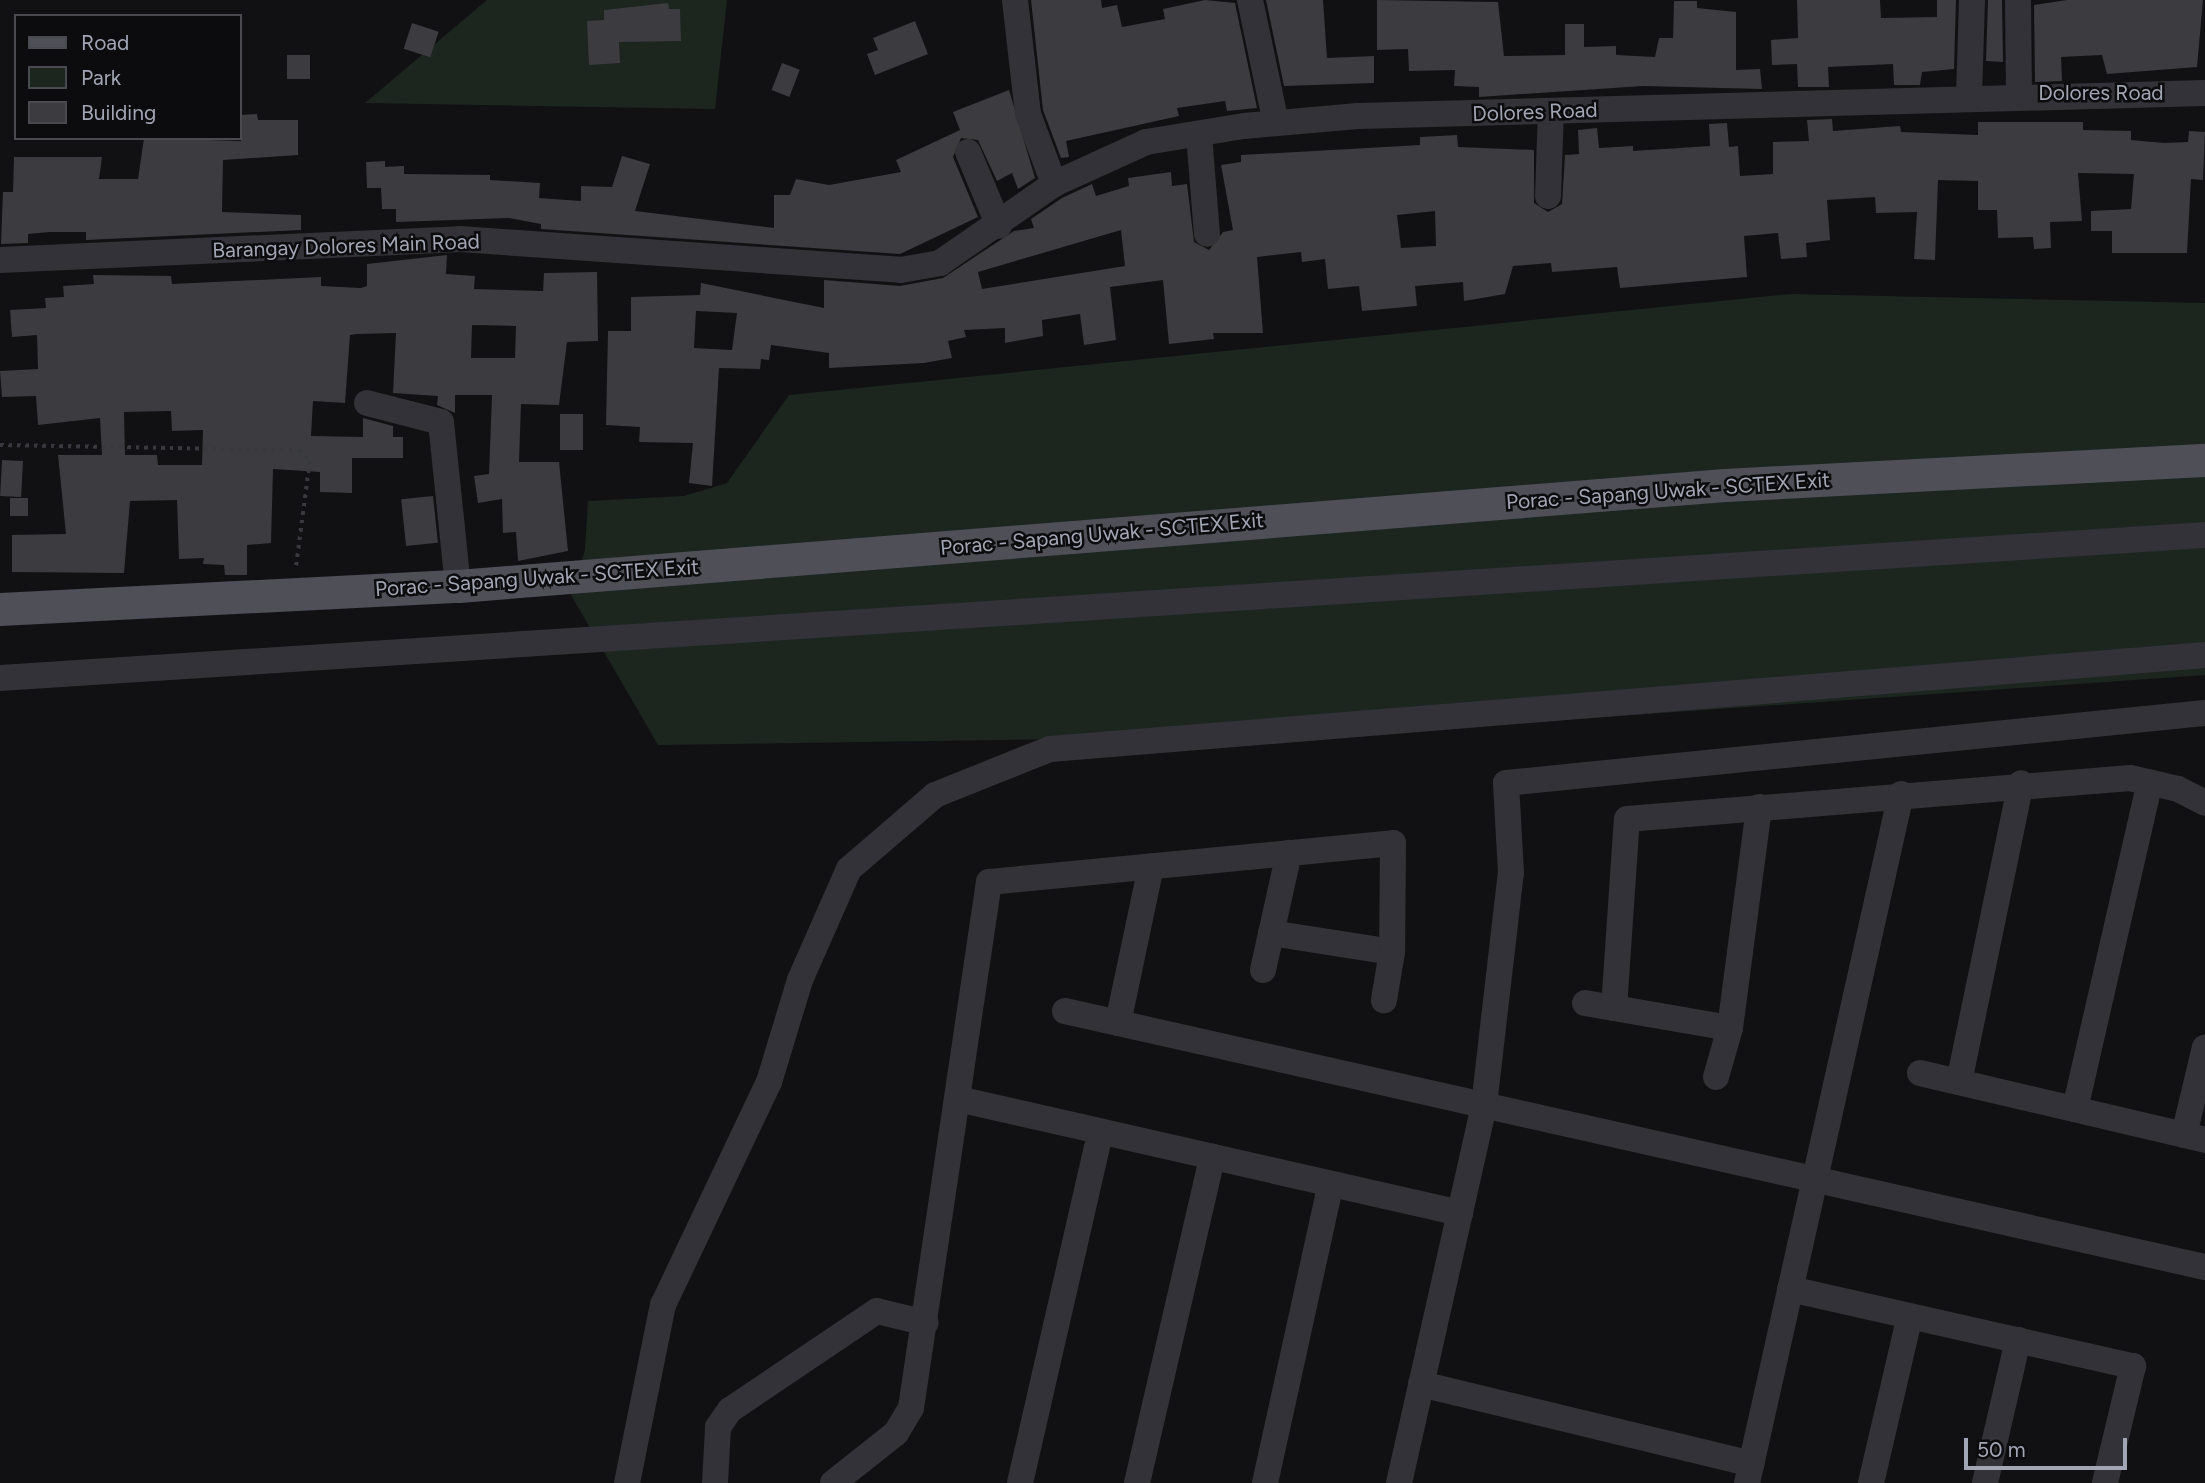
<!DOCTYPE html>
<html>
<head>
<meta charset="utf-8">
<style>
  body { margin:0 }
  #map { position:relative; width:2205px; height:1483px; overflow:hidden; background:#111113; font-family:Figtree,sans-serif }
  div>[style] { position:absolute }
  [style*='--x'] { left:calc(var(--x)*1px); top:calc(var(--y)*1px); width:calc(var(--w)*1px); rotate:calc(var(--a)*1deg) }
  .green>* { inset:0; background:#1d251f }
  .building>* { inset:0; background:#3b3b40; transform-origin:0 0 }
  .path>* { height:3.5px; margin-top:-1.75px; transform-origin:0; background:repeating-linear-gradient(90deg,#38393f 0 3.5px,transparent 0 8.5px) }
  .minor>* { height:26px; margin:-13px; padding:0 13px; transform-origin:13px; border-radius:13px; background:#323238 }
  .major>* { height:33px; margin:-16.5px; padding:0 16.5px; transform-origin:16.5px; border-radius:16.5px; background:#4e4f57 }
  span { translate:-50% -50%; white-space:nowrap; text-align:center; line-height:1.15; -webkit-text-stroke:5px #0c0c0e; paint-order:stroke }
  .street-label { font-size:21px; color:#a2a6b4 }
  .legend { position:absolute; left:14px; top:14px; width:228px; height:126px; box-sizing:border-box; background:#0c0c0e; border:2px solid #484a50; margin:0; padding:9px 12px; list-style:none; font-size:21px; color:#a2a6b4 }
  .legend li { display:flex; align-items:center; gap:14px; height:35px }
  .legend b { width:35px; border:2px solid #484a50 }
  .scale { position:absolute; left:1964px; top:1438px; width:163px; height:32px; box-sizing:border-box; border:4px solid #a2a6b4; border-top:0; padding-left:9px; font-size:21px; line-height:24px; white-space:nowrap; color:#a2a6b4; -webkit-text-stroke:5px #0c0c0e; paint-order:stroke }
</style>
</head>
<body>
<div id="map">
  <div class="green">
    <i style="clip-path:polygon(487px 0,727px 0,715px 109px,365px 103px)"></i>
    <i style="clip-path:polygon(1790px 294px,2205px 303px,2205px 675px,1350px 735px,658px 745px,571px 595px,585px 550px,588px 501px,684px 496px,727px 483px,789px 395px)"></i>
  </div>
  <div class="building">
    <i style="clip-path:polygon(1031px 0,1101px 0,1102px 8px,1117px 5px,1122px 27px,1165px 19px,1163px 9px,1205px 0,1235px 3px,1257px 108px,1227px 111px,1225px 101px,1177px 108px,1179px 116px,1066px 141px,1069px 157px,1061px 158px,1043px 110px)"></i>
    <i style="clip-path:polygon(1266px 0,1323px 0,1327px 58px,1374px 56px,1374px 83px,1284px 86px)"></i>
    <i style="clip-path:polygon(1377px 0,1498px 2px,1504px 56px,1565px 55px,1565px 24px,1584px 24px,1584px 47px,1616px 46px,1616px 55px,1655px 57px,1659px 38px,1673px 38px,1674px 1px,1697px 1px,1697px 8px,1736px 12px,1736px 70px,1760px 69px,1762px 89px,1643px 86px,1479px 97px,1479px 87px,1454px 86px,1455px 70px,1409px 71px,1408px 49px,1377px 50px)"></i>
    <i style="clip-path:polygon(1797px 0,1880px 0,1881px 18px,1937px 17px,1937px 0,1956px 0,1954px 69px,1922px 72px,1920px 85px,1894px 85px,1893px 64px,1828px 67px,1829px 87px,1798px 87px,1797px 64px,1772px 65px,1771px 40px,1798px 38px)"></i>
    <i style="clip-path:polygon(1988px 0,2002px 0,2003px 62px,1986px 61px)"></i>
    <i style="clip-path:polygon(2067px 0,2203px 0,2197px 67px,2107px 74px,2102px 55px,2061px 57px,2062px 81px,2035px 82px,2034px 5px)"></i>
    <i style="clip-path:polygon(668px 3px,669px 9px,680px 9px,681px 41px,619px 42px,620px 63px,589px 65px,587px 21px,604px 20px,604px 10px)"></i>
    <i style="clip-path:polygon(915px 21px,928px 54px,875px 75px,867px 54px,878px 50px,873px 38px)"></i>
    <i style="left:412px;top:23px;width:28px;height:27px;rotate:18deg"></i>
    <i style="left:287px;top:55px;width:23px;height:24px"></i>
    <i style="left:782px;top:63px;width:19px;height:29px;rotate:21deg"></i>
    <i style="clip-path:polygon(1009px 90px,1035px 178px,1018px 189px,1012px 173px,997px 181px,978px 140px,961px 138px,953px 157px,978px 217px,900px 254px,541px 229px,541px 224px,509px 218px,396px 222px,396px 209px,382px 209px,381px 188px,367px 188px,366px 162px,385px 161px,385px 167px,404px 166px,404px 174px,490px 175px,490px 180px,540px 183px,539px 198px,581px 201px,581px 186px,612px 187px,622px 156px,650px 164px,635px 211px,774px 228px,774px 195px,790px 195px,796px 179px,829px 185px,901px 172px,896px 160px,960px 130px,953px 112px)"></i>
    <i style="clip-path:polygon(257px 114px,258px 120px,298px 120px,298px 155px,223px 160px,222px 212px,301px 215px,301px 230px,86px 240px,86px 232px,50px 232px,28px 234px,28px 243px,1px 244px,3px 192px,13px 192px,14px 157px,102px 157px,99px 179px,138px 179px,144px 138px,241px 141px,240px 115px)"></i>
    <i style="clip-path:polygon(evenodd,1832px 119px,1833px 131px,1900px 126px,1901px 132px,1978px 135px,1978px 122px,2083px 122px,2083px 130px,2131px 131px,2131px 140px,2164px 143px,2188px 142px,2189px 131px,2205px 132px,2203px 180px,2191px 179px,2187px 253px,2112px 253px,2112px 231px,2091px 231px,2091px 211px,2131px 209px,2134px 174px,2078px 173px,2082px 221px,2050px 222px,2051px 248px,2034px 249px,2033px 237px,1998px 238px,1997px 210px,1978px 210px,1978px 181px,1938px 180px,1935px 260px,1914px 259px,1917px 212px,1876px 213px,1875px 197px,1827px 200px,1830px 240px,1806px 243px,1807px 257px,1781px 259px,1778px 233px,1744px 236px,1747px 277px,1620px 288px,1617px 267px,1552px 272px,1551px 263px,1513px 266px,1505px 294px,1464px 301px,1463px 282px,1415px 286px,1417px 306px,1362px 311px,1359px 286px,1328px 289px,1325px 259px,1302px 262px,1301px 252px,1257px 257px,1263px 333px,1213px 333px,1214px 339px,1169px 344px,1163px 280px,1110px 287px,1116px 340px,1084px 345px,1080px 314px,1042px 320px,1043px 336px,1005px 343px,1005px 328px,964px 330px,966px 337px,948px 341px,952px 358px,924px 363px,829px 368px,829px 353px,771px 345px,769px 360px,761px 359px,760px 369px,719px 368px,712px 486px,689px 483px,693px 443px,639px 442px,640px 427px,606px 425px,608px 331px,631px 331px,631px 297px,700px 295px,701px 283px,824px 308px,824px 280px,900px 286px,943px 278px,1014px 231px,1034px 228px,1031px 219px,1062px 198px,1092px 184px,1096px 196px,1129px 186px,1128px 178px,1171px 172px,1172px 186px,1187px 184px,1194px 242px,1209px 250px,1223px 232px,1233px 230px,1221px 165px,1241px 162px,1241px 155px,1420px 145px,1420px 137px,1457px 135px,1458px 147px,1534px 150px,1534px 203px,1548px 212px,1562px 204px,1565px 155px,1579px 154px,1578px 130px,1597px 128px,1599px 148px,1633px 146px,1633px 151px,1710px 146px,1709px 124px,1727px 123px,1729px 147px,1738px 146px,1740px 176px,1773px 174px,1773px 142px,1809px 141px,1807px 120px,1832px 119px,1435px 211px,1436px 246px,1401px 248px,1397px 215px,1435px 211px,1832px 119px,1121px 230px,1125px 266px,982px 289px,978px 272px,1121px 230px,1832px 119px,696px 311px,737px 313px,732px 350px,694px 348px,696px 311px)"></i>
    <i style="clip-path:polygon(evenodd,447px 255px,446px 274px,475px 276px,474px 289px,543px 291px,544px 273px,597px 272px,598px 341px,567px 342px,559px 405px,521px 404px,519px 462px,559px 462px,568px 551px,518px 561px,516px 532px,503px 533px,502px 499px,478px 503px,474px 476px,489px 474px,492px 395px,455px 395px,455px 413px,437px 405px,438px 396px,393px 393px,396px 333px,357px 334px,350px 335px,345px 403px,313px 401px,311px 436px,363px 437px,363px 418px,393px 426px,393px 437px,403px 437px,403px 458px,352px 458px,352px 493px,320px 492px,320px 472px,273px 469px,271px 543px,247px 545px,247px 575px,225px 575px,224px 565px,203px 564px,204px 558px,179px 559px,177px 500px,130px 501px,124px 573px,12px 572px,12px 535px,66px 534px,58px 455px,102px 455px,100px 418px,38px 425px,36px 396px,2px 397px,0 371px,38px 369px,37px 335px,12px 337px,10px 310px,46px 308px,45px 298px,64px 297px,63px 286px,94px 284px,93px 275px,171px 276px,172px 284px,321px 277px,321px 286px,361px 288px,367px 286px,367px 264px,447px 255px,472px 325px,516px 326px,515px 358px,471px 358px,472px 325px,447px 255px,171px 411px,172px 431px,203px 430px,202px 465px,158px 465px,157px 455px,125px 455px,124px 412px,171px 411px)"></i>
    <i style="left:560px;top:414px;width:23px;height:36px"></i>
    <i style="left:2px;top:460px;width:21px;height:36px;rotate:3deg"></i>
    <i style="left:433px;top:496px;width:47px;height:32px;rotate:84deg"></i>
    <i style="left:10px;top:498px;width:18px;height:18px"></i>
  </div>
  <div class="path">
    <i style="--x:0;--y:445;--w:300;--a:1"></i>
    <i style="--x:300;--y:450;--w:15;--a:48"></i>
    <i style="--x:310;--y:461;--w:109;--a:97.4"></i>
  </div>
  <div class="minor">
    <i style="--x:1015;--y:0;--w:115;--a:83.5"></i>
    <i style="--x:1028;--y:114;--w:75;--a:69.6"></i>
    <i style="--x:1250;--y:0;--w:126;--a:78.1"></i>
    <i style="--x:2018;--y:0;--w:94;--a:89.4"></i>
    <i style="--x:1969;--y:96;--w:96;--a:-88.2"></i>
    <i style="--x:1199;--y:135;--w:99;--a:85.4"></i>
    <i style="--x:968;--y:152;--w:80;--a:67.3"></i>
    <i style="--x:1548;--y:196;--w:84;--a:-88"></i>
    <i style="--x:0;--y:260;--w:460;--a:-2.6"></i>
    <i style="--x:460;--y:239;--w:442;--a:4"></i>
    <i style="--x:901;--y:270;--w:40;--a:-10"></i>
    <i style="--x:940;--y:263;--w:139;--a:-34.7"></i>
    <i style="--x:1054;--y:184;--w:101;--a:-24.5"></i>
    <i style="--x:1146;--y:142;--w:99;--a:-9.3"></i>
    <i style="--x:1244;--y:126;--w:114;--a:-5"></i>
    <i style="--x:1358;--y:116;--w:847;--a:-1.56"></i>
    <i style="--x:367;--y:403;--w:76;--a:14.4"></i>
    <i style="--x:441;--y:422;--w:165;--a:84.1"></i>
    <i style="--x:0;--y:678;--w:2210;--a:-3.71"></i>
    <i style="--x:1271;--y:933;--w:122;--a:8.9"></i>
    <i style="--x:1263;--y:970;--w:120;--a:-77.5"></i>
    <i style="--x:1585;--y:1003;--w:147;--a:9.8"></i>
    <i style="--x:1614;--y:1008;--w:189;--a:-86.1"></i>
    <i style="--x:1627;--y:819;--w:505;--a:-4.66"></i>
    <i style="--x:2130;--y:778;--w:49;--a:12.9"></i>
    <i style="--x:2178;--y:789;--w:30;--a:27"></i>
    <i style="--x:1065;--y:1011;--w:1168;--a:12.66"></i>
    <i style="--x:1118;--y:1023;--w:160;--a:-78.1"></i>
    <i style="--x:1920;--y:1073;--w:293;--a:13.2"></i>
    <i style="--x:1716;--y:1077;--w:51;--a:-74.1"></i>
    <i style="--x:1730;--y:1028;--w:223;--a:-82.5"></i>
    <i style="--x:1959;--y:1082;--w:305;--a:-78.3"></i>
    <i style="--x:958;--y:1099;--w:515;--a:12.79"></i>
    <i style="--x:2075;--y:1109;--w:335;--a:-77.1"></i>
    <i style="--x:2184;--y:1135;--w:90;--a:-76.6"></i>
    <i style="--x:1790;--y:1289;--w:352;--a:12.7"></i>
    <i style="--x:2133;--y:1366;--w:120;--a:103.5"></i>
    <i style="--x:1421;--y:1384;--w:340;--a:13.6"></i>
    <i style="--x:627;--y:1483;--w:182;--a:-78.6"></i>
    <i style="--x:663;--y:1305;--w:247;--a:-64.6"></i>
    <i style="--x:769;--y:1082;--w:107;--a:-73.1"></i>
    <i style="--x:800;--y:980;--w:121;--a:-66.2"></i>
    <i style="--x:849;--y:869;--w:113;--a:-40.7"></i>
    <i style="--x:935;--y:795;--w:124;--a:-21.8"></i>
    <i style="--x:1050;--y:749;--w:1159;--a:-4.65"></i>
    <i style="--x:715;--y:1483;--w:56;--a:-86.9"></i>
    <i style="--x:718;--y:1427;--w:21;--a:-55"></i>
    <i style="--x:730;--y:1410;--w:177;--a:-34"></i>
    <i style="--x:877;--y:1311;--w:50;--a:13.8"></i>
    <i style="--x:833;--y:1483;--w:80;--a:-38.4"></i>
    <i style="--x:896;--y:1433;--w:29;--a:-59"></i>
    <i style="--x:911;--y:1408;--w:532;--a:-81.57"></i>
    <i style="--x:989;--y:882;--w:406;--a:-5.5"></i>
    <i style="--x:1393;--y:843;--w:109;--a:90.5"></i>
    <i style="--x:1392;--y:952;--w:49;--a:99.5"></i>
    <i style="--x:1020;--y:1483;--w:345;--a:-77.1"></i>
    <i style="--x:1137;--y:1483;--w:335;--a:-77"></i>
    <i style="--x:1265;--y:1483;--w:306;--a:-77.6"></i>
    <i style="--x:1399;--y:1483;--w:387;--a:-77.3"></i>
    <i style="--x:1484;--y:1105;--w:234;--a:-83.4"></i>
    <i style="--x:1511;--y:873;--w:90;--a:-93.2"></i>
    <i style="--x:1506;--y:783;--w:702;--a:-5.72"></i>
    <i style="--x:1747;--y:1483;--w:706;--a:-77.4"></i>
    <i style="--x:1871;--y:1483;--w:171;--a:-76.9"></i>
    <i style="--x:1985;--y:1483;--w:147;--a:-77"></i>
  </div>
  <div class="major">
    <i style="--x:0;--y:609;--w:459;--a:-2.9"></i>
    <i style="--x:458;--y:586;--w:1271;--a:-4.56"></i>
    <i style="--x:1725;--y:485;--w:481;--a:-3"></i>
  </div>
  <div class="street-label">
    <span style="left:2101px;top:93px">Dolores Road</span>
    <span style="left:1535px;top:112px;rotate:-2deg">Dolores Road</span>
    <span style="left:346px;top:246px;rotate:-2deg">Barangay Dolores Main Road</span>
    <span style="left:1668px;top:491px;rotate:-4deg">Porac - Sapang Uwak - SCTEX Exit</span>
    <span style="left:1102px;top:534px;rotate:-5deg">Porac - Sapang Uwak - SCTEX Exit</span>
    <span style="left:537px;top:578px;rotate:-4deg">Porac - Sapang Uwak - SCTEX Exit</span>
  </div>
  <ul class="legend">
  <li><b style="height:9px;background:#4e4f57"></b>Road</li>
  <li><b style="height:19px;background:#1d251f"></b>Park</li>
  <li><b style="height:19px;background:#3b3b40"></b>Building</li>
  </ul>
  <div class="scale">50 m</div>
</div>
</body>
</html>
